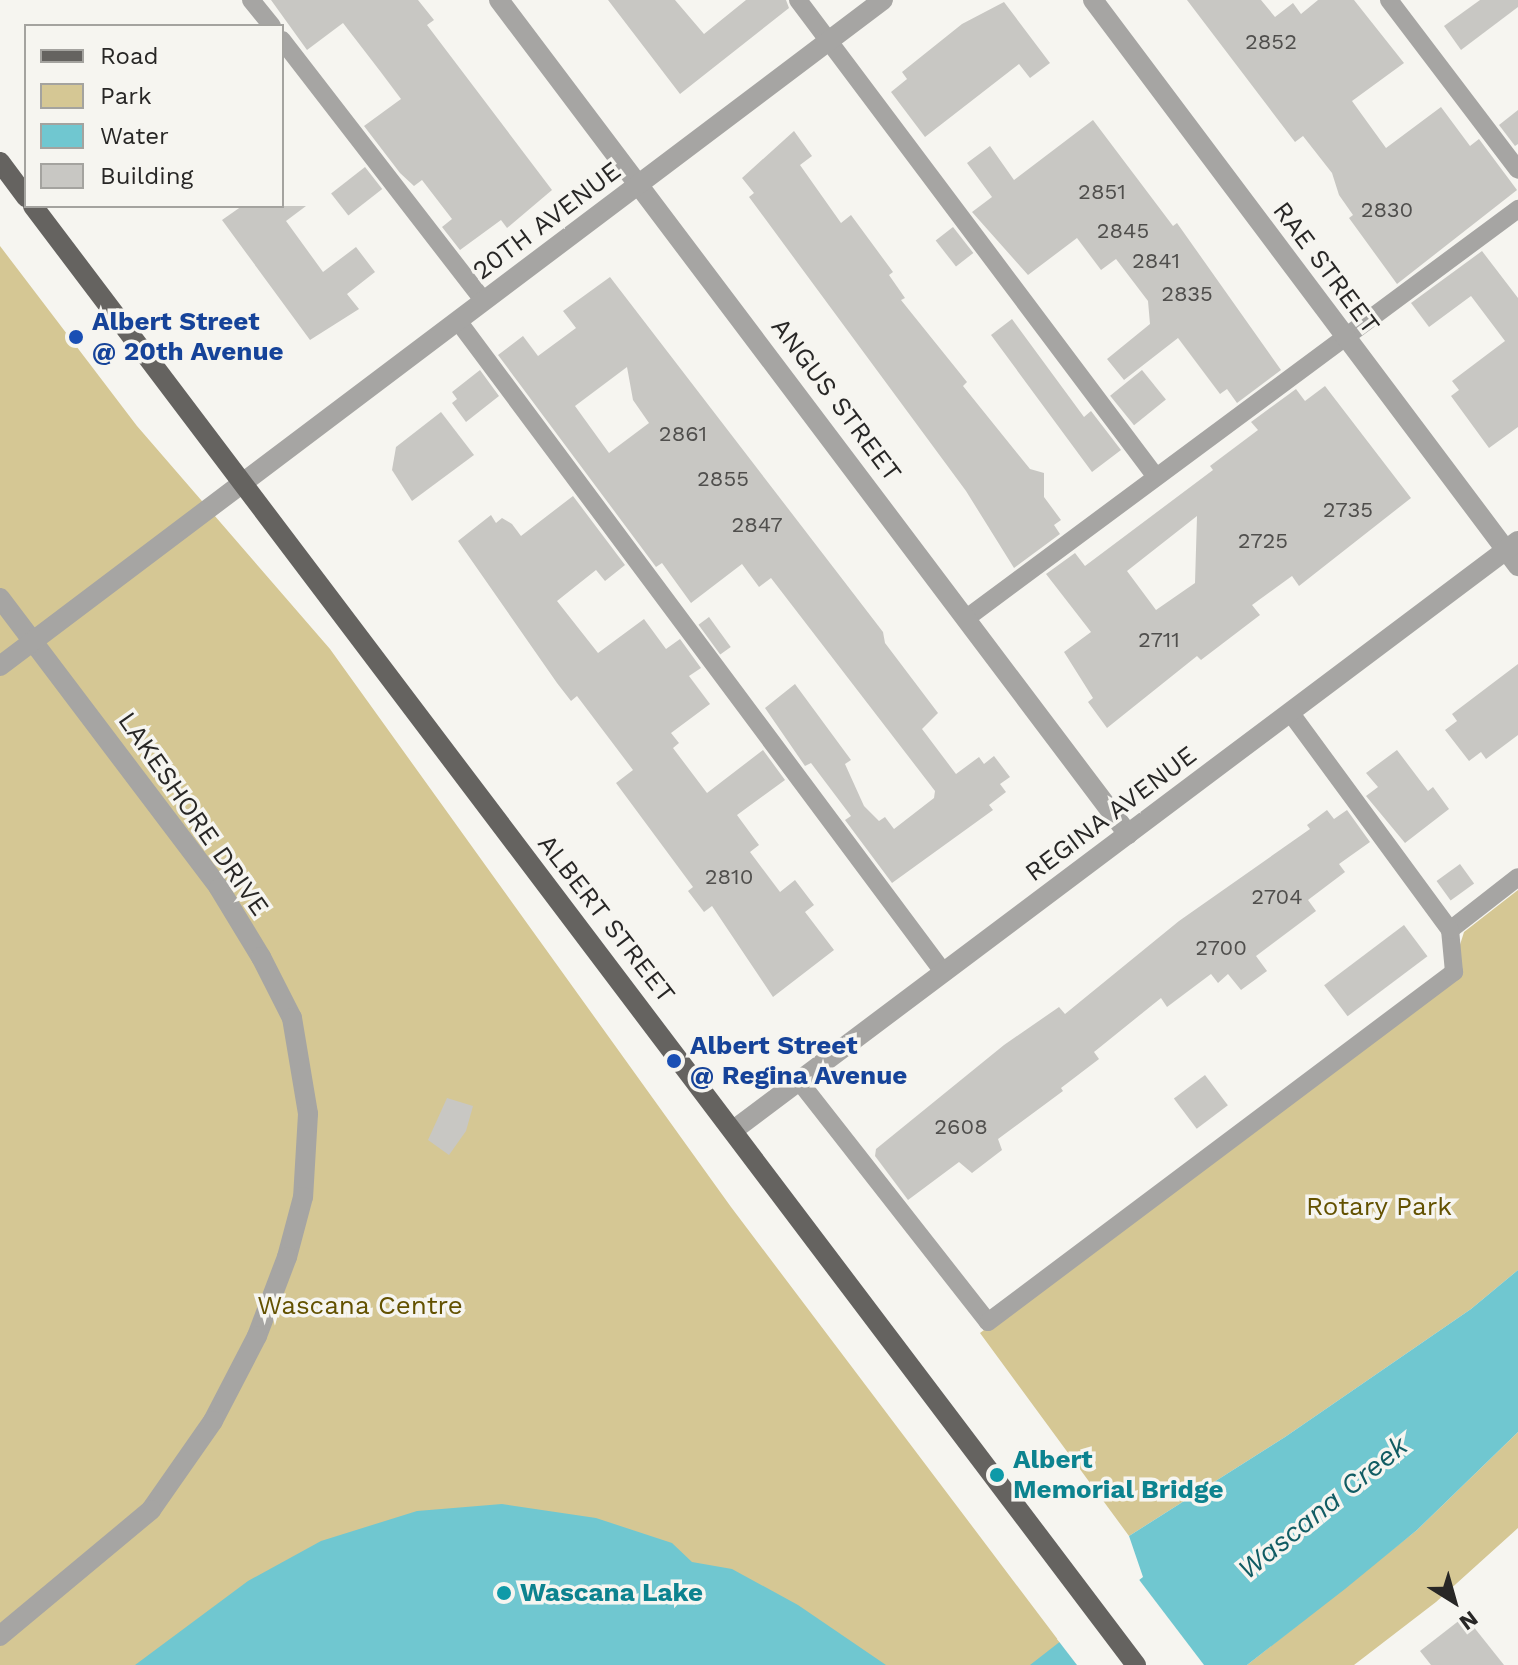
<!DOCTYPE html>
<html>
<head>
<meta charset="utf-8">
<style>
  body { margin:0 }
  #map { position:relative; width:1518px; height:1665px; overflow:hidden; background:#f6f5f0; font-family:"Work Sans",sans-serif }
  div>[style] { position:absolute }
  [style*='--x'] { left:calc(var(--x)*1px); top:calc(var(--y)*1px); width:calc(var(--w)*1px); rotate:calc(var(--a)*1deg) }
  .green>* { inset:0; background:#d5c794 }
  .water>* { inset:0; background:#70c7d0 }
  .pier>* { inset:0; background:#f6f5f0 }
  .building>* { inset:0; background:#c8c7c3; transform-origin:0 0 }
  .service>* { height:18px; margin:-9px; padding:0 9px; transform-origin:9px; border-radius:9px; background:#a6a5a3 }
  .minor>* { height:20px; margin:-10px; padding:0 10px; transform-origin:10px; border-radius:10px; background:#a6a5a3 }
  .tertiary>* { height:20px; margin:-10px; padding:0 10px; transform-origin:10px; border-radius:10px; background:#a6a5a3 }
  .primary>* { height:20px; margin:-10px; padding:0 10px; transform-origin:10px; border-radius:10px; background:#656360 }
  .dots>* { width:22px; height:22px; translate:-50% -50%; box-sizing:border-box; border:4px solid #f6f5f0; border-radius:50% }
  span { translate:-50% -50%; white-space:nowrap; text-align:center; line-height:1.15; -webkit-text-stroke:7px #f6f5f0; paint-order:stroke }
  .number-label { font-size:22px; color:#504f4d }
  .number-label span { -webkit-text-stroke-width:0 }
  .street-label { font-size:26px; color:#282726 }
  .transit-label { font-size:26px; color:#164399; font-weight:700 }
  .left { translate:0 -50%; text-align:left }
  .park-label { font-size:26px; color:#635100 }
  .culture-label { font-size:26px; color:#0d838f; font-weight:700 }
  .water-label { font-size:28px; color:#115c63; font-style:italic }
  .legend { position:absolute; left:24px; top:24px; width:260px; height:184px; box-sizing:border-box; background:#f6f5f0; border:2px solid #a4a39f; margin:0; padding:10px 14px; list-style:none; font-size:24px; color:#282726 }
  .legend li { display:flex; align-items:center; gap:16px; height:40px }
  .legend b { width:40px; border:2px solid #a4a39f }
  .north { position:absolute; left:1414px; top:1561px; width:80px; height:80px; -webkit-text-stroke:6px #f6f5f0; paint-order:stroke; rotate:143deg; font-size:22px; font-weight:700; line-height:32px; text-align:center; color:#282726 }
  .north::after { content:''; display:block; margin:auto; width:28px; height:36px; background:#282726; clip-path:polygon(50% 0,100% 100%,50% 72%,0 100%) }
</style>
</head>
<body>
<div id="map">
  <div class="green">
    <i style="clip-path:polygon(0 246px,137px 426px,330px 649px,731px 1207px,1077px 1665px,0 1665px)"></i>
    <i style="clip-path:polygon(1518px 890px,1518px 1270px,1471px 1309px,1285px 1437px,1129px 1536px,980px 1333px,1447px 986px,1464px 932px)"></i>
    <i style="clip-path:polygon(1518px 1432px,1518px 1528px,1436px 1602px,1354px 1665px,1247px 1665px,1417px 1530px)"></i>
  </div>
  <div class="water">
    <i style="clip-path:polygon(1518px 1270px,1518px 1432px,1417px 1530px,1345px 1589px,1247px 1665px,1030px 1665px,1143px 1577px,1129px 1536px,1285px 1437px,1471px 1309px)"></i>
    <i style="clip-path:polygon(502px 1504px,596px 1518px,672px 1543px,692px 1562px,732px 1569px,798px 1605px,886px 1665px,135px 1665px,248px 1581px,321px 1541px,417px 1511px)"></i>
  </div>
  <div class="pier">
    <i style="clip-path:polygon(1137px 1577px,1204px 1665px,1077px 1665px,1057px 1639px)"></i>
  </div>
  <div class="building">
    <i style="clip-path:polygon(271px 0,418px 0,434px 20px,427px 25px,552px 190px,507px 228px,501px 220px,460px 250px,442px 227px,452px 219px,422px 180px,414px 186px,400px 173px,364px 126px,401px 99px,380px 71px,343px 23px,307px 50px)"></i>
    <i style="clip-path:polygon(608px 0,675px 0,704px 34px,746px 0,786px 0,789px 8px,680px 94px)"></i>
    <i style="clip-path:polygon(1187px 0,1261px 0,1275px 17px,1293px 3px,1301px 14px,1318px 0,1354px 0,1404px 63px,1352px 101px,1386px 148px,1441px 107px,1470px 146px,1479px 139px,1517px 190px,1397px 284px,1349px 218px,1353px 215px,1339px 195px,1332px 173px,1303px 136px,1295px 142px)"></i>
    <i style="clip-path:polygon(1480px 0,1518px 0,1518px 7px,1461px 50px,1444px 26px)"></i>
    <i style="clip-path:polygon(1004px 2px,1050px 63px,1030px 78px,1019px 64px,925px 137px,891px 92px,907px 79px,902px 72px,962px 24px)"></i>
    <i style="clip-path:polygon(1518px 110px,1518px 144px,1515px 146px,1499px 125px)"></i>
    <i style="clip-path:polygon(1093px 120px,1173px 226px,1177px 223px,1281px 370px,1237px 403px,1227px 389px,1220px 394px,1178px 338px,1124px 380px,1107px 359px,1150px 324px,1148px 301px,1116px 259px,1101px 270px,1077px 238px,1028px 275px,972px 212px,992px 197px,967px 163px,990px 146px,1014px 180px)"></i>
    <i style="clip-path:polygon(794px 131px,812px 156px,800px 165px,841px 223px,851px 215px,893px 272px,889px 275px,905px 298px,901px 300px,967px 382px,963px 386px,1030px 469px,1044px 473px,1044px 497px,1061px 520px,1054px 525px,1060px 534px,1014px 568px,966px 491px,749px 197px,754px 193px,742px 178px)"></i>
    <i style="left:365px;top:167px;width:28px;height:43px;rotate:52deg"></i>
    <i style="clip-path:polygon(242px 206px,306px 206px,286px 221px,323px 272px,356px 247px,375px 272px,347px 294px,359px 309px,310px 340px,222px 220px)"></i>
    <i style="left:953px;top:227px;width:33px;height:22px;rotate:52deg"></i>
    <i style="clip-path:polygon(1482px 251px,1518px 298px,1518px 427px,1489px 448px,1451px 396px,1459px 390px,1452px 381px,1505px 341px,1471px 296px,1429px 327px,1411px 303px)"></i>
    <i style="clip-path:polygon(evenodd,610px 277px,883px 632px,885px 643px,938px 713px,922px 729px,956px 774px,979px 757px,984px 764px,994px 756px,1010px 777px,1000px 784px,1006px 792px,989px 805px,993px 810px,892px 883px,845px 820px,851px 816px,811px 763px,805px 766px,765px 708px,795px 684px,851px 760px,845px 764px,864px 806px,879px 821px,885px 817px,894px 829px,934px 798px,935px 791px,771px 578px,759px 587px,742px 564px,691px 603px,662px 563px,656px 567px,498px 355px,523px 336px,538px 356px,576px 328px,563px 311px,610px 277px,627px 367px,633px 400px,649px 423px,609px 453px,575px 406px,627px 367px)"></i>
    <i style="clip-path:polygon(1012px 319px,1084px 417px,1091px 411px,1121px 450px,1092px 472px,991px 335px)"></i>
    <i style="clip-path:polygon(480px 370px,499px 396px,466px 422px,452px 403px,457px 399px,452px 392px)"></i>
    <i style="left:1142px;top:370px;width:38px;height:41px;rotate:51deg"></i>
    <i style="clip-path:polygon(evenodd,1325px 386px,1411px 498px,1299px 586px,1292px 576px,1252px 605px,1260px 615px,1201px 660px,1197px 656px,1107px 728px,1088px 702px,1093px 698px,1064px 652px,1091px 632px,1046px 574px,1075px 553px,1085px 566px,1213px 470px,1210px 466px,1258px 430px,1251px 422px,1296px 389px,1305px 401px,1325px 386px,1197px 516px,1195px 583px,1156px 610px,1127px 571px,1197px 516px)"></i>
    <i style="clip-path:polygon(441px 412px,474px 455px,412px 501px,392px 470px,396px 447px)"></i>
    <i style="clip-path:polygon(573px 496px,625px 565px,605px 581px,596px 570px,557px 601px,598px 653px,644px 619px,666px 649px,680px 639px,701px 668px,689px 676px,710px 704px,671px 733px,679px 743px,673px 748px,707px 793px,763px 750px,785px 780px,737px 815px,759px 845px,750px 852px,780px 892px,795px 880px,814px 905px,805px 912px,834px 950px,773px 997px,712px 906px,704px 912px,688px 891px,693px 887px,616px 783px,633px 770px,577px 696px,571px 701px,557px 683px,458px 541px,491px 515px,496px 523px,502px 518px,512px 524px,521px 536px)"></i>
    <i style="left:709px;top:617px;width:37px;height:13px;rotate:54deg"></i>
    <i style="clip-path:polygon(1518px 664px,1518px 735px,1486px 759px,1481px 752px,1469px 761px,1445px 730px,1457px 721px,1452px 714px)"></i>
    <i style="clip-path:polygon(1397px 750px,1428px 791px,1433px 787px,1449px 809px,1405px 843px,1366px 796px,1378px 787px,1366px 773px)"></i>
    <i style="clip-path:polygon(1327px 810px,1334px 819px,1347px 810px,1370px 842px,1339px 864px,1345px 872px,1308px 900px,1316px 911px,1256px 956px,1267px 971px,1241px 990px,1228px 974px,1218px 983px,1211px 974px,1167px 1007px,1161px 998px,1094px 1052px,1099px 1059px,1061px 1088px,1063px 1091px,998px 1139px,1002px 1150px,972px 1173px,959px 1162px,908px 1200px,875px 1156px,876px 1149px,1004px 1045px,1059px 1007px,1065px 1014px,1179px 921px,1310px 829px,1307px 825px)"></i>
    <i style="left:1460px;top:864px;width:24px;height:29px;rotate:54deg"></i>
    <i style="left:1404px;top:925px;width:39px;height:100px;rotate:53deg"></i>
    <i style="left:1205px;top:1075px;width:38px;height:39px;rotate:53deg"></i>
    <i style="clip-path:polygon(447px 1098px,473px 1106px,466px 1131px,449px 1155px,428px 1140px)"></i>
    <i style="clip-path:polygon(1465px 1616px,1504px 1665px,1431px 1665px,1420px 1651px)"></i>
  </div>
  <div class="service">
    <i style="--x:251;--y:0;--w:33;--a:51"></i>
    <i style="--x:798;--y:0;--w:596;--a:53.11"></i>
    <i style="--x:1389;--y:0;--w:213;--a:52.8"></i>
    <i style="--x:282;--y:40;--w:330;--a:52.3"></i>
    <i style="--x:458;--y:321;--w:813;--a:53.3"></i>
    <i style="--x:968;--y:617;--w:685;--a:-36.57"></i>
    <i style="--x:1450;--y:930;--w:86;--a:-37.9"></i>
    <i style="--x:799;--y:1081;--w:306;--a:51.9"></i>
    <i style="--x:988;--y:1322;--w:583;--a:-36.91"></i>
    <i style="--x:1454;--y:972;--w:42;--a:-95.4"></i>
    <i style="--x:1450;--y:930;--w:270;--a:-126.3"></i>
  </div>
  <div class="minor">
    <i style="--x:499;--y:0;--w:1045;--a:52.98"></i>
    <i style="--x:1093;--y:0;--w:708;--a:53.1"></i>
    <i style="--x:0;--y:598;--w:363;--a:52.9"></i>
    <i style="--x:219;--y:888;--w:81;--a:58.7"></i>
    <i style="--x:261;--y:957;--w:68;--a:63.1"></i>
    <i style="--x:292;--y:1018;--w:97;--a:80.5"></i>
    <i style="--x:308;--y:1114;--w:83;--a:93.4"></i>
    <i style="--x:303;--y:1197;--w:62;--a:104.9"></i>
    <i style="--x:287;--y:1257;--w:85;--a:110.8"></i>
    <i style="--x:257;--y:1336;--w:96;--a:117.4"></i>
    <i style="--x:213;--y:1421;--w:108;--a:124.9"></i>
    <i style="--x:151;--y:1510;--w:197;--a:140.2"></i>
    <i style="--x:0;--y:666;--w:1106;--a:-37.03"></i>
  </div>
  <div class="tertiary">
    <i style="--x:735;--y:1129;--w:979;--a:-36.91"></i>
  </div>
  <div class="primary">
    <i style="--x:0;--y:162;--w:44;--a:53.4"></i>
    <i style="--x:33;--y:206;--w:1829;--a:52.91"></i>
  </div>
  <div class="dots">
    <i style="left:76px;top:337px;background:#1a4fb4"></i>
    <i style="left:674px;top:1061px;background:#1a4fb4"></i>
    <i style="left:997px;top:1475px;background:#0f9aa8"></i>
    <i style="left:504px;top:1593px;background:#0f9aa8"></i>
  </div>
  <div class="number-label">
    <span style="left:1271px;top:42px">2852</span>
    <span style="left:1102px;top:192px">2851</span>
    <span style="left:1387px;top:210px">2830</span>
    <span style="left:1123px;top:231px">2845</span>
    <span style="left:1156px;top:261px">2841</span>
    <span style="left:1187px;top:294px">2835</span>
    <span style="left:683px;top:434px">2861</span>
    <span style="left:723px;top:479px">2855</span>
    <span style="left:1348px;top:510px">2735</span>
    <span style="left:757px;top:525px">2847</span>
    <span style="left:1263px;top:541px">2725</span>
    <span style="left:1159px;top:640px">2711</span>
    <span style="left:729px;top:877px">2810</span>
    <span style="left:1277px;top:897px">2704</span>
    <span style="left:1221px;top:948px">2700</span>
    <span style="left:961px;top:1127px">2608</span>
  </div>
  <div class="street-label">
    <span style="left:547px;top:221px;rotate:-37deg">20TH AVENUE</span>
    <span style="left:1326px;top:268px;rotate:53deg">RAE STREET</span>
    <span style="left:836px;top:400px;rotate:53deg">ANGUS STREET</span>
    <span style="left:193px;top:814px;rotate:55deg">LAKESHORE DRIVE</span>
    <span style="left:1111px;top:814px;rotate:-37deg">REGINA AVENUE</span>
    <span style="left:606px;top:919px;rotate:52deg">ALBERT STREET</span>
  </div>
  <div class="transit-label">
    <span class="left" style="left:92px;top:337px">Albert Street<br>@ 20th Avenue</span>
    <span class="left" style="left:690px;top:1061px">Albert Street<br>@ Regina Avenue</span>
  </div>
  <div class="park-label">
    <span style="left:1379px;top:1207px">Rotary Park</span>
    <span style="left:360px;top:1306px">Wascana Centre</span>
  </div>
  <div class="culture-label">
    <span class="left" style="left:1013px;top:1475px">Albert<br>Memorial Bridge</span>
    <span class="left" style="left:520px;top:1593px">Wascana Lake</span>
  </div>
  <div class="water-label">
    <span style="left:1323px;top:1508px;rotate:-39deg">Wascana Creek</span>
  </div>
  <ul class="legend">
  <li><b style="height:10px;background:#656360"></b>Road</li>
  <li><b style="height:22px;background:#d5c794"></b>Park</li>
  <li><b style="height:22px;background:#70c7d0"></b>Water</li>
  <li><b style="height:22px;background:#c8c7c3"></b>Building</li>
  </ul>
  <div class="north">N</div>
</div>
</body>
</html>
